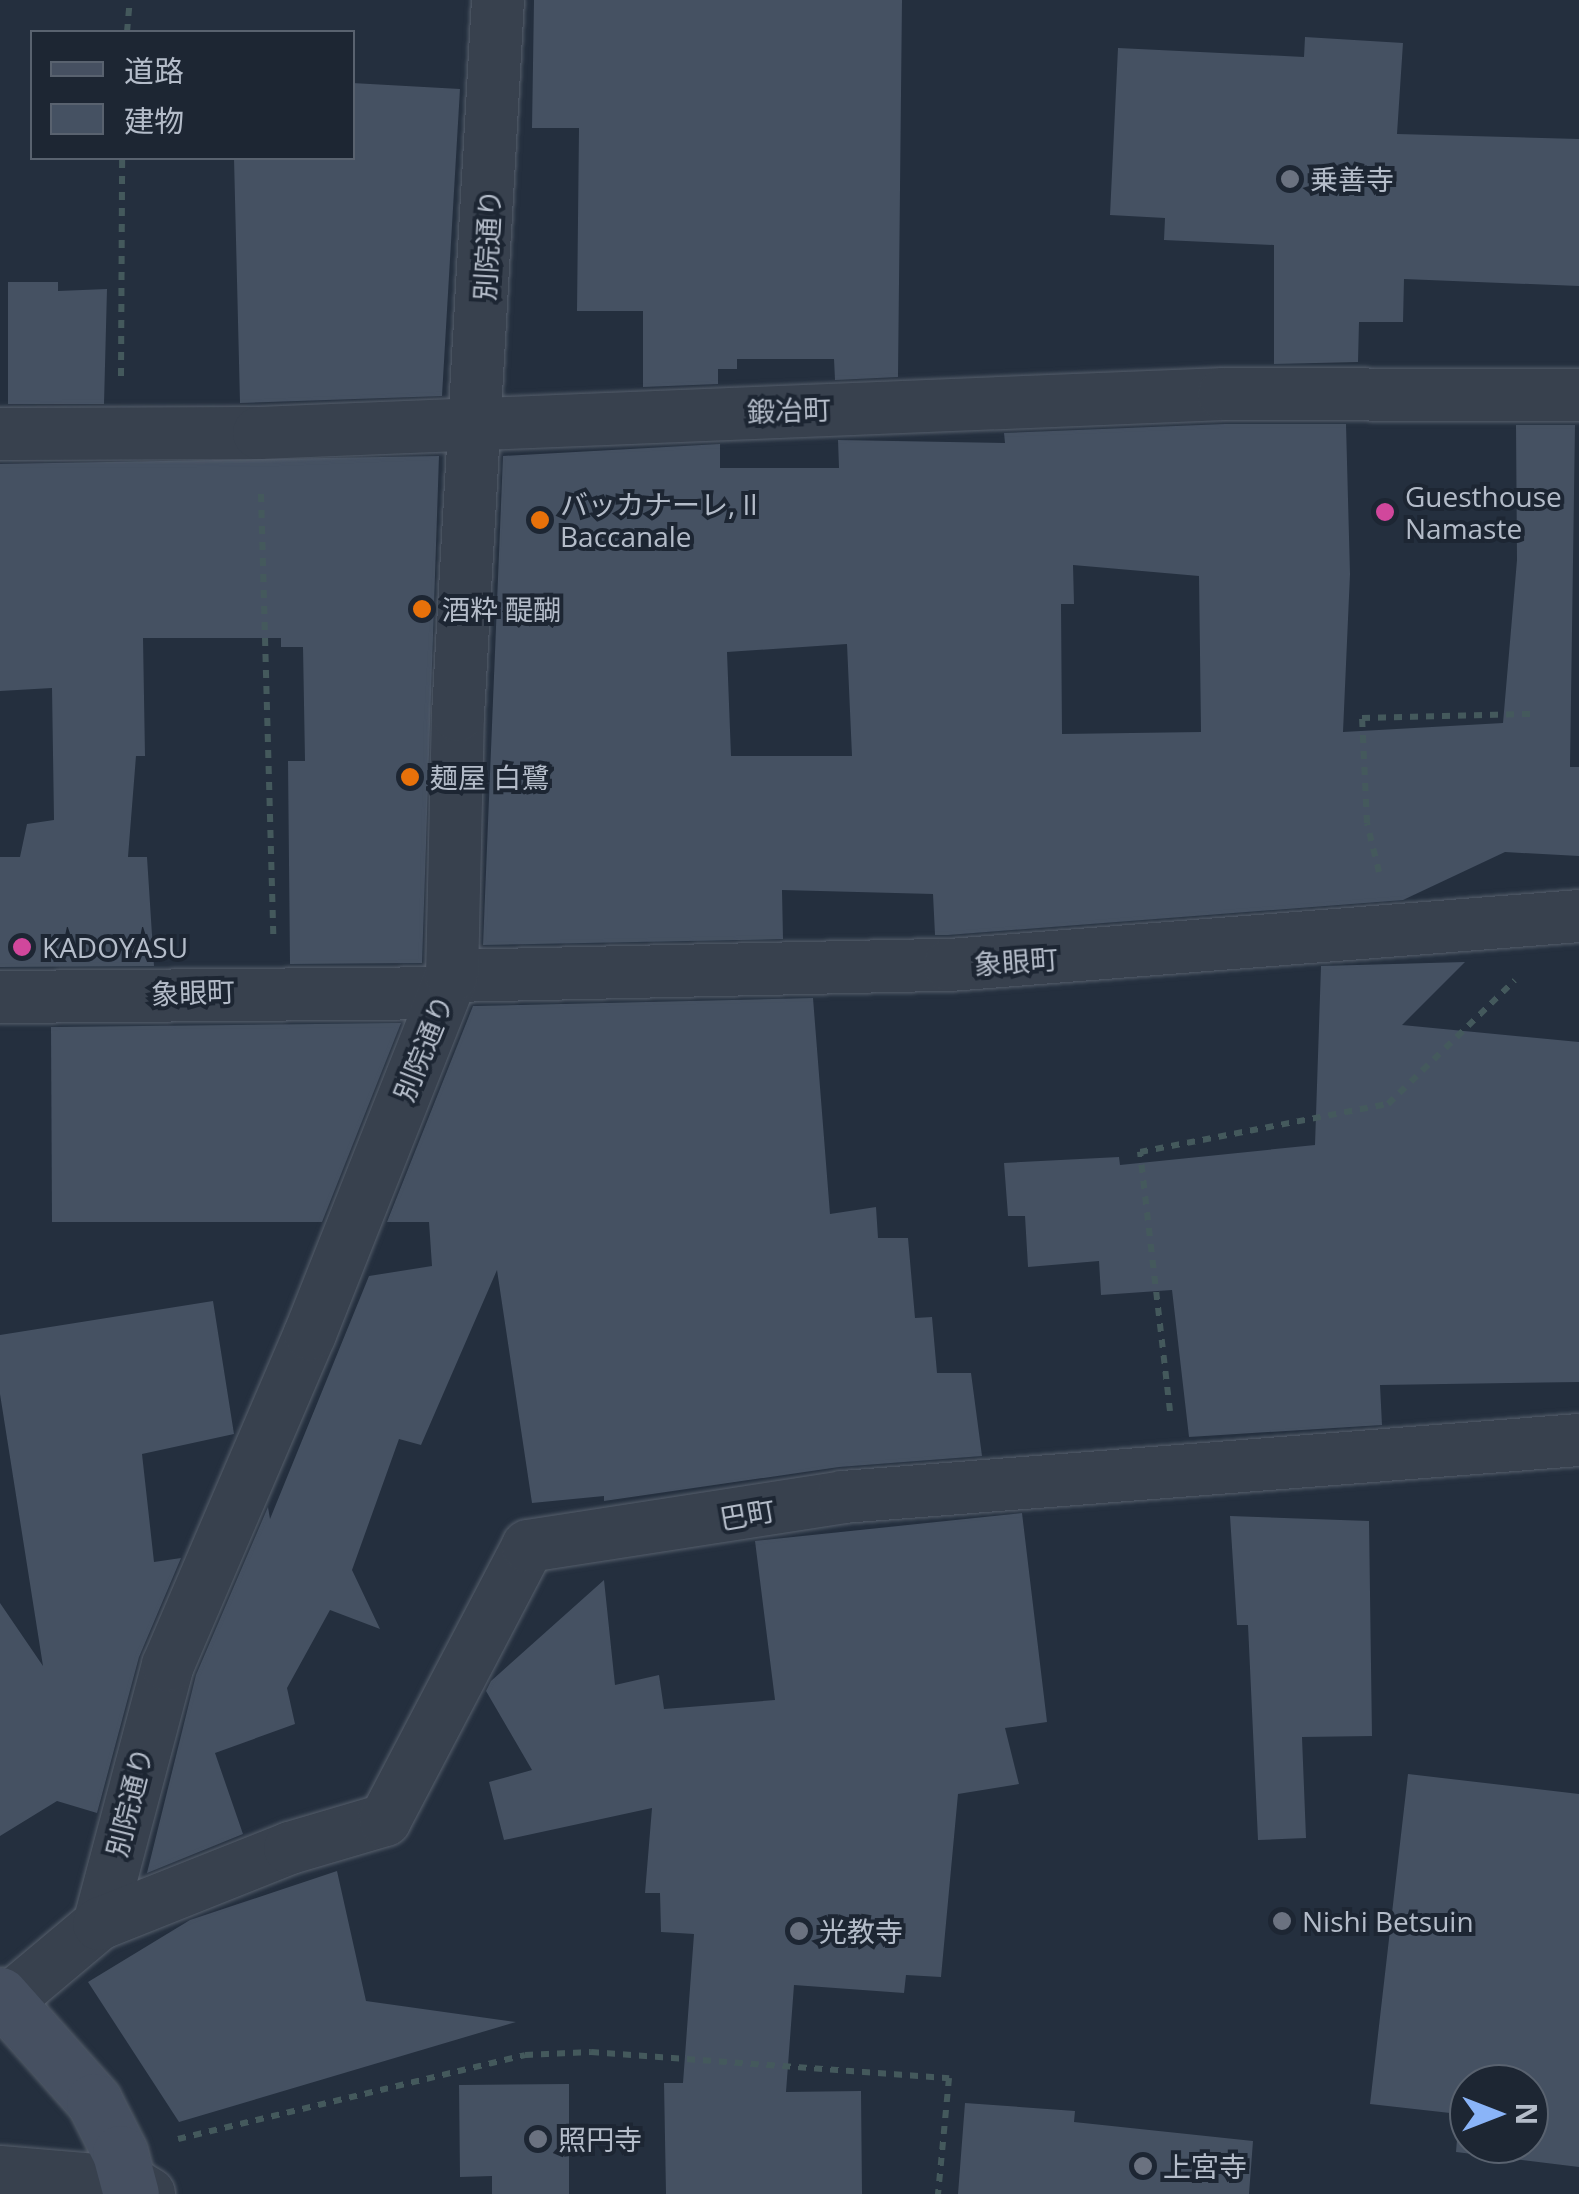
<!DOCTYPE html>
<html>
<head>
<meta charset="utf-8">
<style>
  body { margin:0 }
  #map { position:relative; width:1579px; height:2194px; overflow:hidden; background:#242f3e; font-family:"Open Sans","Noto Sans JP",sans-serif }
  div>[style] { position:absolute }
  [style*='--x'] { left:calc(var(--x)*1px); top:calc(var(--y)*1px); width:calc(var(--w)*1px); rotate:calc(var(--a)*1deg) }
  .building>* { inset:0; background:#455162 }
  .path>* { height:6px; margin-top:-3px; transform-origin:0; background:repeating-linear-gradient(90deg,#44595c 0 8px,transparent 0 16px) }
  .roads { filter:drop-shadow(0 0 2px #565f6c) drop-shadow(0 0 2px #565f6c) }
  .street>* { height:52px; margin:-26px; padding:0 26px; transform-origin:26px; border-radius:26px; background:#38414e }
  .secondary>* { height:55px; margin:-27.5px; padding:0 27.5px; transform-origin:27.5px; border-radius:27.5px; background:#465061 }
  .dots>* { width:28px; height:28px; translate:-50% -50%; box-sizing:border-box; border:5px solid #1d2633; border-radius:50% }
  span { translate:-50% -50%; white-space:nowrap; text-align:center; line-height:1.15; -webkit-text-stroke:8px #1d2633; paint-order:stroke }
  .poi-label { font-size:28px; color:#b4bcc9 }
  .left { translate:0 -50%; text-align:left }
  .street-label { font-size:28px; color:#b4bcc9 }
  .legend { position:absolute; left:30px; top:30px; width:325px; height:130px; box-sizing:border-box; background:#1d2633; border:2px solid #59626f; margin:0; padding:12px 18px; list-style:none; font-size:30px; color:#b4bcc9 }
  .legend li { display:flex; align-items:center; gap:20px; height:50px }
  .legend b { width:50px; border:2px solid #59626f }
  .north { position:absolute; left:1449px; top:2064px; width:100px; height:100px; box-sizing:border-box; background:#1d2633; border:2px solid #59626f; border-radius:50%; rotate:90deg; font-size:28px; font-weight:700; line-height:40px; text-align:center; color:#b4bcc9 }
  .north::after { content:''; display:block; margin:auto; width:35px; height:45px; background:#8ab4f8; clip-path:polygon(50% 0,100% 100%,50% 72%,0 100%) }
</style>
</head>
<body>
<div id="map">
  <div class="building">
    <i style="clip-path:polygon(534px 0,902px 0,898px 377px,835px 380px,834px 359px,737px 359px,737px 369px,718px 369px,718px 384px,643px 387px,643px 311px,577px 311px,579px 128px,532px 128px)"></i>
    <i style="clip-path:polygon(1305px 37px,1403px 43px,1397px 134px,1579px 139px,1579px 286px,1404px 279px,1403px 322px,1359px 322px,1358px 362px,1274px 364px,1274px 245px,1164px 240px,1165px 218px,1110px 215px,1118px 48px,1304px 57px)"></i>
    <i style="clip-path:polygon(352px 83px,460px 89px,442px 396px,240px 403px,234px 158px,352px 158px)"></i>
    <i style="clip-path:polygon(8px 282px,58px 282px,58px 291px,107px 289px,104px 404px,8px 404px)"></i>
    <i style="clip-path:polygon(evenodd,1225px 424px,1346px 424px,1350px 574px,1343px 732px,1503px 723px,1517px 560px,1516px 425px,1575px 425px,1570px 767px,1579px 767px,1579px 856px,1505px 852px,1403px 900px,948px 935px,935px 935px,933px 894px,782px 890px,783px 939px,483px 945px,503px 456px,720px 444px,720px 468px,839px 468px,838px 440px,1005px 443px,1004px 433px,1225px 424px,1073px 565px,1199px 576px,1201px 732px,1062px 734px,1061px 604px,1074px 604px,1073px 565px,1225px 424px,847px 644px,852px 756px,731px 756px,727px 652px,847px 644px)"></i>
    <i style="clip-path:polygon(439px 456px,422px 963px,290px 964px,288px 761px,305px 761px,303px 647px,281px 647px,281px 638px,143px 638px,145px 756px,136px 756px,128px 857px,147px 857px,154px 966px,0 967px,0 857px,20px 857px,27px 824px,54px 820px,52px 688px,0 691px,0 464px)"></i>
    <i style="clip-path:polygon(1465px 962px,1402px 1025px,1579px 1042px,1579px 1382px,1380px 1385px,1382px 1425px,1189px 1437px,1172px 1290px,1101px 1295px,1099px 1261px,1028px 1267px,1025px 1216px,1008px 1216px,1004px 1163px,1119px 1157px,1120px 1165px,1315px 1145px,1321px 966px)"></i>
    <i style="clip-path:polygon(813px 998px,830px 1214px,876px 1207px,878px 1238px,908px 1238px,915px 1318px,932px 1317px,937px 1373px,971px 1373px,982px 1456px,839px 1467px,604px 1501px,604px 1496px,532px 1503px,497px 1270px,421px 1445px,399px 1439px,352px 1570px,380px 1629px,330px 1610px,287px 1688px,295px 1724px,215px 1753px,243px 1834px,147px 1873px,196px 1675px,268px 1507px,270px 1519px,369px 1276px,432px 1266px,429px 1222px,387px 1222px,473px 1006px)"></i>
    <i style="clip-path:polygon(401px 1023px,322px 1222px,52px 1222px,51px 1027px)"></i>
    <i style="clip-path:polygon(213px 1301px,234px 1434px,142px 1454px,154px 1562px,181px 1558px,139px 1657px,97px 1813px,57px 1801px,0 1836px,0 1603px,43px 1666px,0 1394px,0 1335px)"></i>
    <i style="clip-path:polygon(1022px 1513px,1047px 1722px,1005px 1728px,1019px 1784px,958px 1794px,941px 1977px,906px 1975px,904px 1993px,794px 1985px,786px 2092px,861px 2091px,862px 2194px,666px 2194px,664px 2083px,683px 2083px,694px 1934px,661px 1932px,660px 1893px,645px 1893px,652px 1808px,504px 1840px,489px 1782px,532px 1770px,486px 1691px,491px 1681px,604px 1580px,615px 1685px,659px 1675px,664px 1709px,775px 1700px,755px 1541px)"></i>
    <i style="clip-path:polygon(1230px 1516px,1369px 1521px,1372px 1736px,1302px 1737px,1306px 1838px,1258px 1840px,1248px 1625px,1237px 1625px)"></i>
    <i style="clip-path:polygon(evenodd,1408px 1774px,1579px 1794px,1579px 2167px,1456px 2152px,1459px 2114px,1370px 2104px,1408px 1774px,1469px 2084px,1529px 2084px,1529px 2144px,1469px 2144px,1469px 2084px)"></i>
    <i style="clip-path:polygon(337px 1871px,366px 2001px,516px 2022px,179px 2122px,88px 1982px,190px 1920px)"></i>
    <i style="clip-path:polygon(569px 2084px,569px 2194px,492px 2194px,492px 2176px,460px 2177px,459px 2085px)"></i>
    <i style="clip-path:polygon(965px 2103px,1075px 2111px,1074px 2122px,1253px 2141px,1249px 2194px,958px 2194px)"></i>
  </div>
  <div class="path">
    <i style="--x:127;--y:32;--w:32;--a:-85"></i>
    <i style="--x:121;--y:376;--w:218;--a:-89.7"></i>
    <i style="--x:261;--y:494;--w:442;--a:88.4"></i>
    <i style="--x:1379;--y:872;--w:50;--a:-103.8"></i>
    <i style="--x:1367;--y:823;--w:105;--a:-92.7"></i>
    <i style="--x:1362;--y:718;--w:168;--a:-1.4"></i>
    <i style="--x:1170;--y:1411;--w:261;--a:-96.6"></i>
    <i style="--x:1140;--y:1152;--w:253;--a:-11"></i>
    <i style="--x:1388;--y:1104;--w:177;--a:-44.3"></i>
    <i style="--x:178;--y:2139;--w:357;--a:-13.6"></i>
    <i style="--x:525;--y:2055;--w:66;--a:-2.6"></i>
    <i style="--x:591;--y:2052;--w:359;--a:4.2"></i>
    <i style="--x:949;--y:2078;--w:117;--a:95.4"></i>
  </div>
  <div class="roads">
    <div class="street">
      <i style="--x:0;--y:434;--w:259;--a:-0.2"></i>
      <i style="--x:259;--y:433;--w:966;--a:-2.31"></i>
      <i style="--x:1224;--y:394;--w:355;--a:0.2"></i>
      <i style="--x:452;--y:976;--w:498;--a:-1.3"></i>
      <i style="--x:950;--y:965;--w:631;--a:-4.45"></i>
      <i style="--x:0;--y:997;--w:444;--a:-0.5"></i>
      <i style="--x:99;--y:1924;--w:268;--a:-75.1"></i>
      <i style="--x:168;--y:1665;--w:360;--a:-66.8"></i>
      <i style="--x:310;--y:1334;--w:385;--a:-68.4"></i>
      <i style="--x:452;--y:976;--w:261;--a:-88.7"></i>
      <i style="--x:458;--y:715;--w:716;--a:-86.8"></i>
      <i style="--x:6;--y:2002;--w:121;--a:-40"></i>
      <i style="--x:99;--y:1924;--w:206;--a:-21.7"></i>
      <i style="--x:290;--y:1848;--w:99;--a:-16.4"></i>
      <i style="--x:385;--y:1820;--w:309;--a:-62.4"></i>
      <i style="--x:528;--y:1546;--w:319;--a:-8.8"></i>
      <i style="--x:843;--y:1497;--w:738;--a:-4.43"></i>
      <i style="--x:0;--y:2172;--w:131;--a:4.8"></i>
      <i style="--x:131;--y:2183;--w:21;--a:31"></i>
    </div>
    <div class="secondary">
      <i style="--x:0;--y:1995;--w:142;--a:48.4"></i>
      <i style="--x:94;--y:2101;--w:58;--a:63.4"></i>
      <i style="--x:120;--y:2153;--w:42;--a:75"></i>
    </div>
  </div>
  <div class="dots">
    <i style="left:1290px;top:179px;background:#6b7280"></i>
    <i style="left:1385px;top:512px;background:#d1479c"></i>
    <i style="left:540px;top:520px;background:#e8710a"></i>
    <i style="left:422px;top:609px;background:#e8710a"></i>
    <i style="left:410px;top:777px;background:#e8710a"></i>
    <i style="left:22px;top:947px;background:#d1479c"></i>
    <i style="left:1282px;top:1921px;background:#6b7280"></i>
    <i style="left:799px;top:1931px;background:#6b7280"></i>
    <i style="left:538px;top:2139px;background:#6b7280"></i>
    <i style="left:1143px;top:2166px;background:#6b7280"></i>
  </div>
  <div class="poi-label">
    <span class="left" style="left:1310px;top:179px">乗善寺</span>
    <span class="left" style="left:1405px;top:512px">Guesthouse<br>Namaste</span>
    <span class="left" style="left:560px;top:520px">バッカナーレ, Il<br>Baccanale</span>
    <span class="left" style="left:442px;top:609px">酒粋 醍醐</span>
    <span class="left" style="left:430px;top:777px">麺屋 白鷺</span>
    <span class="left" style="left:42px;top:947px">KADOYASU</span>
    <span class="left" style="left:1302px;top:1921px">Nishi Betsuin</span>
    <span class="left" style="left:819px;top:1931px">光教寺</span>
    <span class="left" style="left:558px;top:2139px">照円寺</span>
    <span class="left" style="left:1163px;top:2166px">上宮寺</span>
  </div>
  <div class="street-label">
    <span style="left:487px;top:245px;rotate:-87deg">別院通り</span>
    <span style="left:789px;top:410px;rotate:-2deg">鍛冶町</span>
    <span style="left:1016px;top:961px;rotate:-4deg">象眼町</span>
    <span style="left:193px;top:992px;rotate:-2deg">象眼町</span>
    <span style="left:423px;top:1048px;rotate:-68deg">別院通り</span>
    <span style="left:747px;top:1514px;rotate:-10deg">巴町</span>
    <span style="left:129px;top:1802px;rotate:-76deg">別院通り</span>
  </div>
  <ul class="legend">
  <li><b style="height:12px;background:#465061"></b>道路</li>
  <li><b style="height:28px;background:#455162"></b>建物</li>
  </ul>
  <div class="north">N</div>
</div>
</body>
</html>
